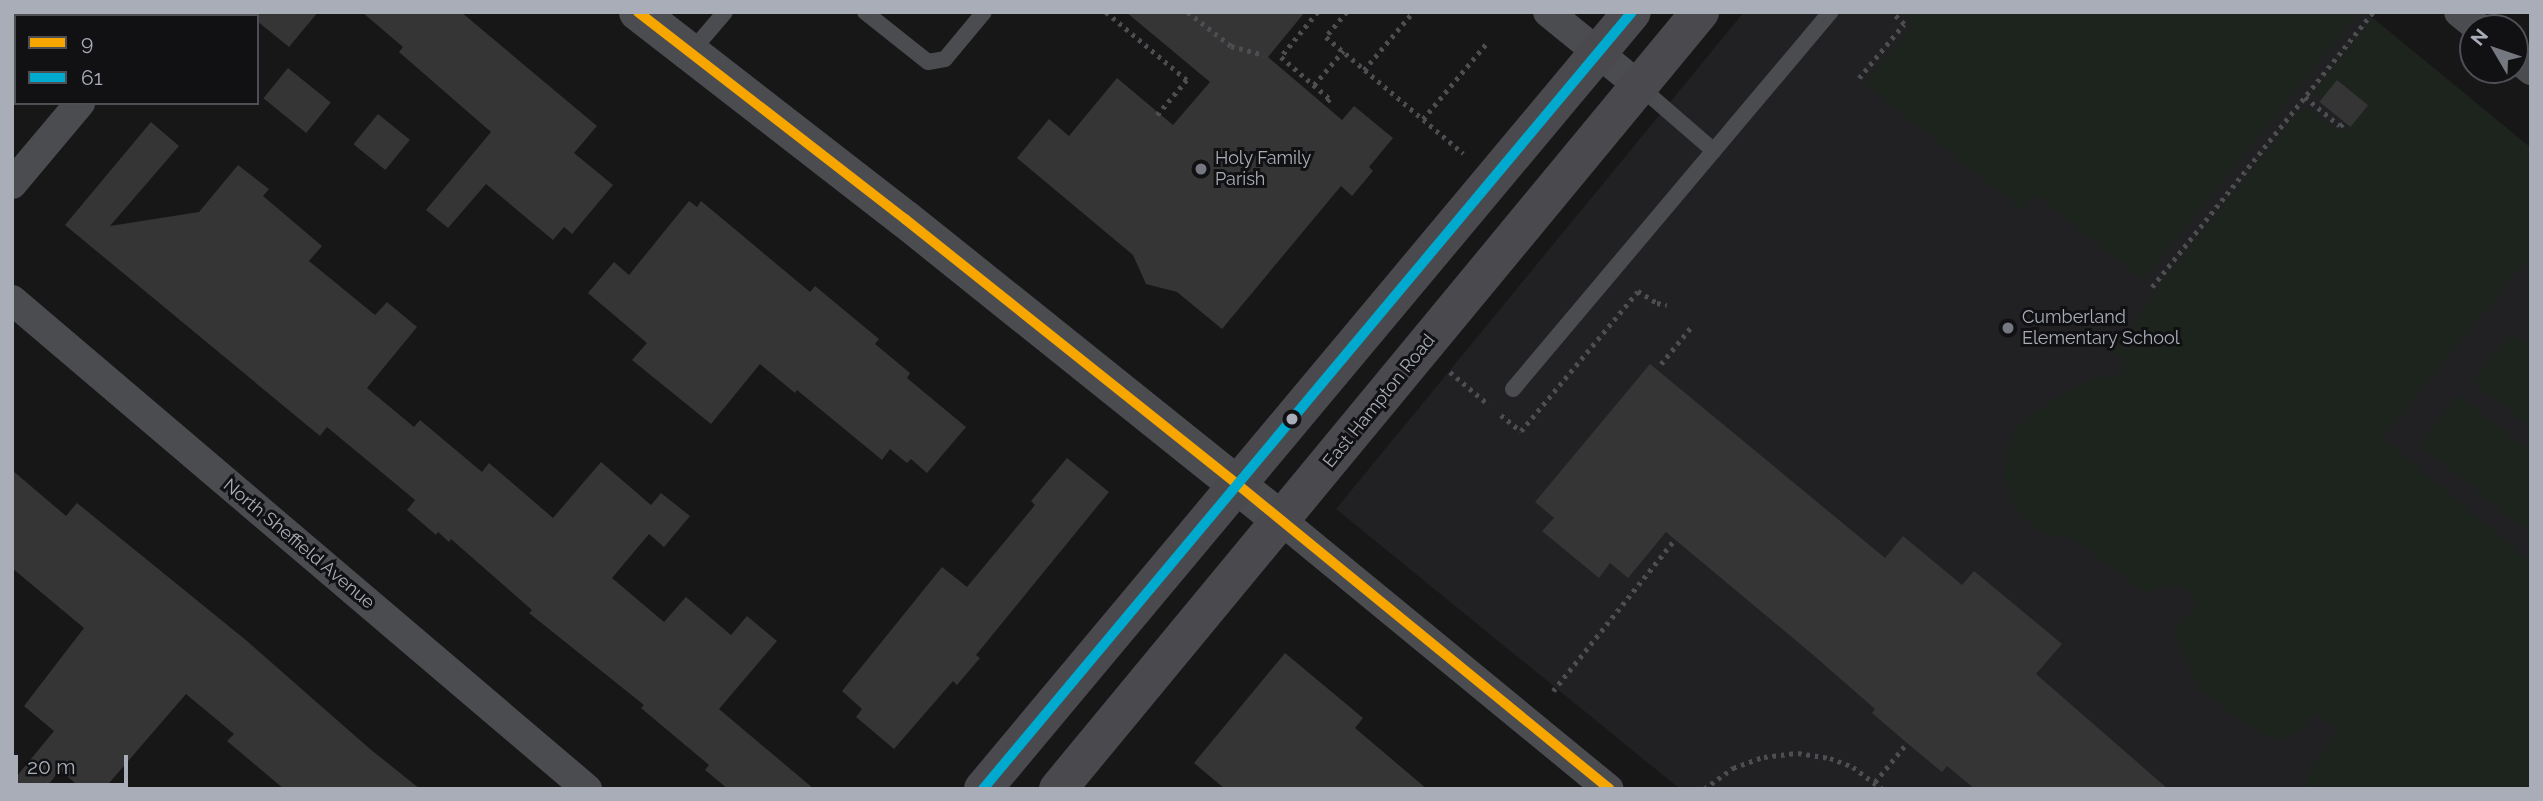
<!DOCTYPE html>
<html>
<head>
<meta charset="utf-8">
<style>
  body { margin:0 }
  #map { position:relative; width:2543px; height:801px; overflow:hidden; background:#171717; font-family:Raleway,sans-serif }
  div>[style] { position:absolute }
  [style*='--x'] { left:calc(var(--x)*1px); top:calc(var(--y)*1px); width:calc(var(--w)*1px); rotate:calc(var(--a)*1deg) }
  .built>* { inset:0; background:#212123 }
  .green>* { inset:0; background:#1d241e }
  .building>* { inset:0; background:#353536; transform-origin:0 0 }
  .path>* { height:4.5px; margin-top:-2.25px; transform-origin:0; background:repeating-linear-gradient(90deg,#4d4e52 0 3.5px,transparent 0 8.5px) }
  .service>* { height:16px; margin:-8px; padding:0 8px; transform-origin:8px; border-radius:8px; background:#4b4c50 }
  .minor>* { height:30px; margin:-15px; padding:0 15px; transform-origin:15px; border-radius:15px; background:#4b4c50 }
  .tertiary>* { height:38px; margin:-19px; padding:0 19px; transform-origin:19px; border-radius:19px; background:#4b4c50 }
  .secondary>* { height:38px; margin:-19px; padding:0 19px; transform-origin:19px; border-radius:19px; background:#4a4a4e }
  .bus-1>* { height:10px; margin:-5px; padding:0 5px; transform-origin:5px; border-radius:5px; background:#f7a600 }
  .bus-2>* { height:10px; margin:-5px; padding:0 5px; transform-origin:5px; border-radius:5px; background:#00a9ce }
  .dots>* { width:19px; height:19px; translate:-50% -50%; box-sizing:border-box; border:4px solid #111113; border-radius:50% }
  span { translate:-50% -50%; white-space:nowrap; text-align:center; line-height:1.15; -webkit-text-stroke:6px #111113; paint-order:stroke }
  .poi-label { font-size:18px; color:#a8adb8 }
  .left { translate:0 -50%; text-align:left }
  .street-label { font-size:18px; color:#a8adb8 }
  .frame { position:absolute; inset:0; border:14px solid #a8adb8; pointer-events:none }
  .legend { position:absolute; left:14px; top:14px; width:245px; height:91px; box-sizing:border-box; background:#111113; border:2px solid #4d4f55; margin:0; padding:9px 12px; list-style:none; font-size:21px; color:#a8adb8 }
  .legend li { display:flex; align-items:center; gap:14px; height:35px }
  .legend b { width:35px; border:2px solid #4d4f55 }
  .north { position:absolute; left:2459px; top:14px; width:70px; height:70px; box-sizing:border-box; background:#111113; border:2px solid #4d4f55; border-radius:50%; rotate:309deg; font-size:19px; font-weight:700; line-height:28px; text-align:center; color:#a8adb8 }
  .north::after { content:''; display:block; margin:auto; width:24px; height:32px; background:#757880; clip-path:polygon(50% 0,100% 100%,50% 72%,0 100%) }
  .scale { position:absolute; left:14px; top:755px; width:114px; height:32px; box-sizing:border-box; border:4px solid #a8adb8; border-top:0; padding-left:9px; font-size:21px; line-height:24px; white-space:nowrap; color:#a8adb8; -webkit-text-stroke:5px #111113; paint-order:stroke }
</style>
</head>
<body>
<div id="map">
  <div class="built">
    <i style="clip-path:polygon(1744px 12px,2365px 12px,2531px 148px,2531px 789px,1680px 789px,1336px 509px)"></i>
  </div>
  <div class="green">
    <i style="clip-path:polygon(12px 12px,92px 12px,89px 16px,16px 16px,16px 103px,12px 108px)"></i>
    <i style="clip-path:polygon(1901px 12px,2360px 12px,2143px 280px,2036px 195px,2023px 211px,1864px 83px,1913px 25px)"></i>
    <i style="clip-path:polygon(2373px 18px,2531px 148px,2531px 255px,2382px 438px,2531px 562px,2531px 789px,2308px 789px,2307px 781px,2311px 766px,2339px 730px,2316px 713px,2300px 731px,2289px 737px,2275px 739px,2264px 736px,2200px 690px,2172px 630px,2190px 613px,2196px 601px,2185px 589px,2164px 586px,2146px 593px,2073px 539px,2045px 533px,2026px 520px,2013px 501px,2004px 477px,2006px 453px,2017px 428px,2034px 412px,2094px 378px,2122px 375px,2121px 357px,2111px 354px,2156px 290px,2301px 109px,2309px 109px,2340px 132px,2347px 125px,2350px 127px,2368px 106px,2337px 80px,2321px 99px,2313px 93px)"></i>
    <i style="clip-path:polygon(2512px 332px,2531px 347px,2531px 428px,2472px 381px)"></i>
    <i style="clip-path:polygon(2459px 395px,2531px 453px,2531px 521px,2524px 529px,2419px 444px)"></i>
  </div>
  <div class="building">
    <i style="clip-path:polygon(247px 12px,318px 12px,289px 47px,257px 21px,257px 16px)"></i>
    <i style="clip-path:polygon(362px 12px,461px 12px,597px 126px,574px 153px,613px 185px,572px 234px,564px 227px,553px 240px,486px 184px,448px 228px,426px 210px,491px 132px,399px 52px,403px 47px)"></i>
    <i style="clip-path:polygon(1126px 12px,1305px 12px,1268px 57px,1342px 120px,1354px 106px,1393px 138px,1369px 167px,1373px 171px,1352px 196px,1341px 186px,1222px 329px,1177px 292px,1146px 284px,1133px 255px,1017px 158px,1049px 119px,1069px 136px,1117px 78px,1173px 125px,1210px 82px)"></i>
    <i style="left:288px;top:68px;width:55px;height:39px;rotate:39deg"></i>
    <i style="left:2337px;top:80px;width:40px;height:28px;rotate:39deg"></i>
    <i style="left:378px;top:114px;width:41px;height:39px;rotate:39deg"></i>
    <i style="clip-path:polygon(151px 122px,179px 146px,110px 226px,199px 212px,238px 165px,269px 189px,263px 196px,322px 246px,309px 261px,375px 315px,387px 302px,417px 327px,367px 388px,414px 427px,420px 420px,482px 472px,489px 463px,553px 518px,601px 462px,651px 505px,661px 493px,690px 516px,664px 547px,649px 534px,612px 578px,664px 622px,686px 597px,731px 635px,747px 616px,777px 641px,719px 709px,814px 789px,728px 789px,705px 770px,709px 765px,641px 708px,644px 705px,529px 613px,532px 610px,451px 539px,449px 542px,438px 532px,436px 535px,407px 510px,415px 500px,327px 427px,320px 436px,65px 225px)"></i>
    <i style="clip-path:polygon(689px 201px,697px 207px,701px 201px,810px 292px,815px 286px,879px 339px,875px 344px,910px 373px,907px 378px,966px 427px,927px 473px,911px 459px,907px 463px,890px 449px,882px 460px,797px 390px,795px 393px,760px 364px,711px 424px,632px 360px,647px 343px,588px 293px,614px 262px,629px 275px)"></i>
    <i style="clip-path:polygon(1650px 364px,1885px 558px,1903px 536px,1962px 585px,1974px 571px,2062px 644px,2036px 674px,2168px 789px,1975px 789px,1947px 766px,1942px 772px,1907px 743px,1872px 713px,1875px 709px,1812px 654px,1666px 532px,1628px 578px,1610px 563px,1599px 578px,1542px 531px,1554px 518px,1535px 502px)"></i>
    <i style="clip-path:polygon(1067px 458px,1109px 492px,976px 655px,980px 658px,957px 685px,953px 681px,894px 749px,856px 717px,862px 709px,842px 691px,942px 567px,967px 587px,1035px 505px,1031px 501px)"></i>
    <i style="clip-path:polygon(12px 470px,66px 516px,77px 503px,247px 641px,370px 749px,420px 789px,284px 789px,227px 741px,234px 734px,186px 694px,104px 789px,82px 789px,60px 770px,45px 789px,12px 789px,12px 782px,54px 731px,24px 706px,84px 628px,12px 568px)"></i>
    <i style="clip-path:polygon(1285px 653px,1363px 718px,1355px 728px,1427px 789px,1225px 789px,1194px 763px)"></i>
  </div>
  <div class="path">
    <i style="--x:70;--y:12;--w:6;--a:45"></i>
    <i style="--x:1106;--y:12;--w:106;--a:40"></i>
    <i style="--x:1187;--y:80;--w:48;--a:130"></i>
    <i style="--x:1188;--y:12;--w:55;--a:38.3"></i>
    <i style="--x:1231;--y:46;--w:34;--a:15"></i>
    <i style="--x:1318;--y:12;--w:58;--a:129.4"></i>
    <i style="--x:1281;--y:57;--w:65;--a:40.6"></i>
    <i style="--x:1330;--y:99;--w:8;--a:130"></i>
    <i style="--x:1347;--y:12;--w:33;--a:130"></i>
    <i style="--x:1326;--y:37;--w:180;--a:40.3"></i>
    <i style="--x:1364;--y:70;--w:76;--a:-49.8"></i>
    <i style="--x:1859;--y:78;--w:70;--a:-50.2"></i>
    <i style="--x:1904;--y:24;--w:18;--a:-137"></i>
    <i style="--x:1314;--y:85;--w:45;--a:-49.5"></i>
    <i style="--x:2305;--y:97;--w:45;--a:39.6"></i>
    <i style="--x:2340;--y:126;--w:5;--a:-37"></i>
    <i style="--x:1423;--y:119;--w:98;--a:-50"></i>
    <i style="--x:2152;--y:287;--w:353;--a:-51.2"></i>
    <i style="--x:1661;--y:364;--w:49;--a:-50.8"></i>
    <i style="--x:1450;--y:372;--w:51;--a:40.2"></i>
    <i style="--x:1501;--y:415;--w:26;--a:39"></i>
    <i style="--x:1521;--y:431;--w:182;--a:-50.1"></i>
    <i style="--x:1638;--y:291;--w:22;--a:32"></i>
    <i style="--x:1657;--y:303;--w:10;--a:11"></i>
    <i style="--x:1553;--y:691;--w:195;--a:-51.2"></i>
    <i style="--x:1875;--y:782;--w:50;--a:-50.6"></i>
    <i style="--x:1704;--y:789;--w:36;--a:-36"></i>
    <i style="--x:1733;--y:768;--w:33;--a:-20"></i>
    <i style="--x:1764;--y:757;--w:34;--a:-7"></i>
    <i style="--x:1798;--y:753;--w:32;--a:9"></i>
    <i style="--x:1830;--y:758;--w:25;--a:21"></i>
    <i style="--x:1853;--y:767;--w:36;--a:37"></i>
  </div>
  <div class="service">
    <i style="--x:865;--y:12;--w:80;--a:38.4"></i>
    <i style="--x:928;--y:62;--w:17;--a:-10"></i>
    <i style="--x:945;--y:59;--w:61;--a:-50.3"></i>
    <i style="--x:690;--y:53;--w:54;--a:-49.5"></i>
    <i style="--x:1639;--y:86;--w:99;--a:40.9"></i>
    <i style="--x:1513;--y:389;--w:493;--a:-49.9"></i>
  </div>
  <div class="minor">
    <i style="--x:1548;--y:12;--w:117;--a:39.1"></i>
    <i style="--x:2459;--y:12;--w:26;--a:39"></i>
    <i style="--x:153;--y:16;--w:5;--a:-53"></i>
    <i style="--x:2515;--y:57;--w:21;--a:39"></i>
    <i style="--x:12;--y:184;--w:106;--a:-50"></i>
    <i style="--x:12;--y:300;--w:755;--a:40.38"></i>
    <i style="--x:1281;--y:520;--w:424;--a:39.4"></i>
  </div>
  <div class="tertiary">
    <i style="--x:638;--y:12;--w:338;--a:37.8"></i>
    <i style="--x:905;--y:219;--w:482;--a:38.7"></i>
  </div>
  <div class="secondary">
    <i style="--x:983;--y:789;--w:1012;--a:-50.13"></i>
    <i style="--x:1058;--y:789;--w:1008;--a:-50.43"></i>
  </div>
  <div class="bus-1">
    <i style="--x:638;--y:12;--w:338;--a:37.8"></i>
    <i style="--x:905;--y:219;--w:425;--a:38.6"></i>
    <i style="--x:1237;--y:484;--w:481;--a:39.3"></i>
  </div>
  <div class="bus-2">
    <i style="--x:983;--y:789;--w:1012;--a:-50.13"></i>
  </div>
  <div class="dots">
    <i style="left:1201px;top:169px;background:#757880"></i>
    <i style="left:2008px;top:328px;background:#757880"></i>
    <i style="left:1292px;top:419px;background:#a8adb8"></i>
  </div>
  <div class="poi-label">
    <span class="left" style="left:1215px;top:169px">Holy Family<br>Parish</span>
    <span class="left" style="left:2022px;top:328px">Cumberland<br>Elementary School</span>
  </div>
  <div class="street-label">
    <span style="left:1379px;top:401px;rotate:-51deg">East Hampton Road</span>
    <span style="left:299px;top:544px;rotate:40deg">North Sheffield Avenue</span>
  </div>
  <div class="frame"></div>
  <ul class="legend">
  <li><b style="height:9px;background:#f7a600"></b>9</li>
  <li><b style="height:9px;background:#00a9ce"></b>61</li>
  </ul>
  <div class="north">N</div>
  <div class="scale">20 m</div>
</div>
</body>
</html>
